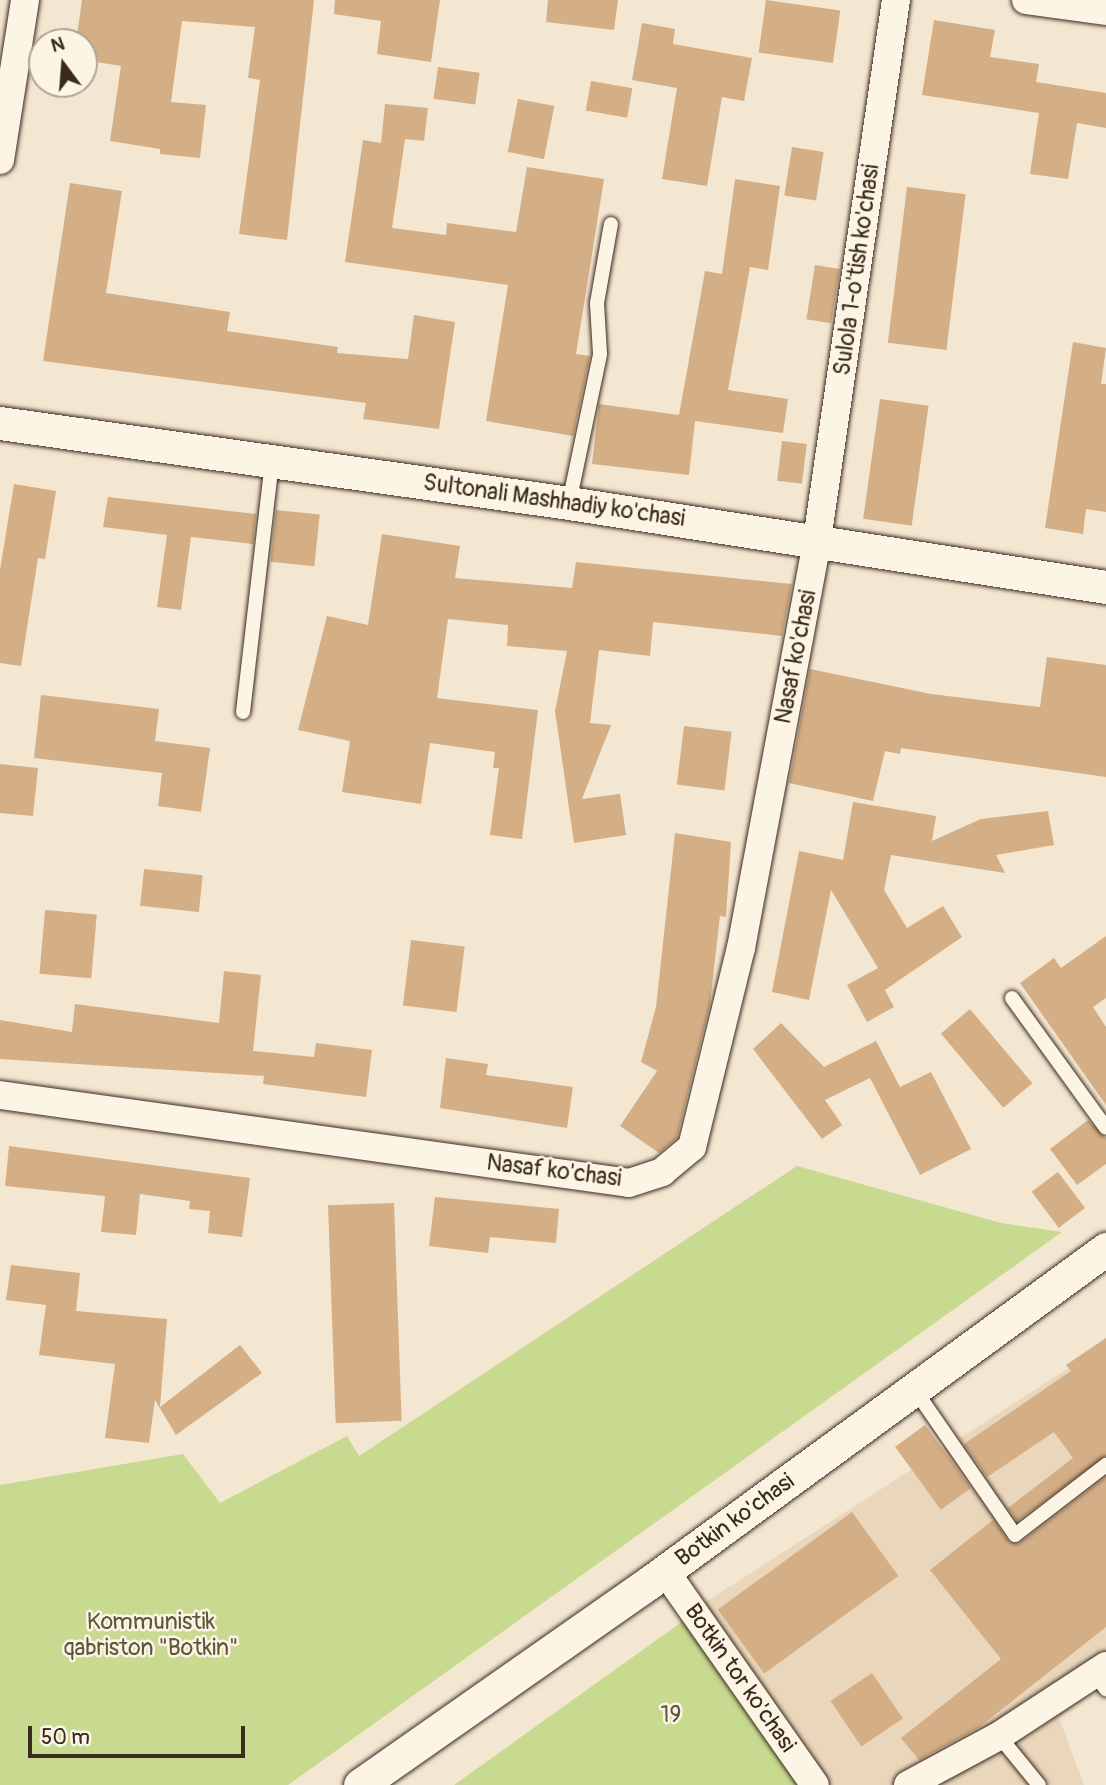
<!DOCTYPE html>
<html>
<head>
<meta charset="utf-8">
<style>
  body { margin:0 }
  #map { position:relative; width:1106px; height:1785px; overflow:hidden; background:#f4e7d2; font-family:Pangolin,sans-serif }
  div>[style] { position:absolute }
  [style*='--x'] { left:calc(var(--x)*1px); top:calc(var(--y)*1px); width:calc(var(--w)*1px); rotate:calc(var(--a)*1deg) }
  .built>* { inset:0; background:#ead6bb }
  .green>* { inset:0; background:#c7da8f }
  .building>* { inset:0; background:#d4ae85; transform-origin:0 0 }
  .roads { filter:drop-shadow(0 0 2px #3b2a1e) drop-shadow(0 0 2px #3b2a1e) }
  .service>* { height:14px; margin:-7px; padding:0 7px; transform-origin:7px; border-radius:7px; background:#fcf5e5 }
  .minor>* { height:28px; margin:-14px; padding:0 14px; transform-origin:14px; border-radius:14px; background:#fcf5e5 }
  .tertiary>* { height:33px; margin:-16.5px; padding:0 16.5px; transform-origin:16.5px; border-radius:16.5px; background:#fcf5e5 }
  span { translate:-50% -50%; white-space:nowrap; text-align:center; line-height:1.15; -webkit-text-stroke:5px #fcf5e5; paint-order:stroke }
  .street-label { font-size:23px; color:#3b2a1e }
  .park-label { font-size:23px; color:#5e563a }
  .north { position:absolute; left:28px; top:28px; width:70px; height:70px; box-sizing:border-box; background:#fcf5e5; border:2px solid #afa495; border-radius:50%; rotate:344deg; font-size:19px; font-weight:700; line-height:28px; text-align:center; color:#3b2a1e }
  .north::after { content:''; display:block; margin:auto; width:24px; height:32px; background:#3b2a1e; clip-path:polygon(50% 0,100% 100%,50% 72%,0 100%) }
  .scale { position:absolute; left:28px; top:1726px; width:217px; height:32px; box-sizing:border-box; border:4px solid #3b2a1e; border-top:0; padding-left:9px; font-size:21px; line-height:24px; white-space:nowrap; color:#3b2a1e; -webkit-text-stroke:5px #fcf5e5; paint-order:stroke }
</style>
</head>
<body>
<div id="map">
  <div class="built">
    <i style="clip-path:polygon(1106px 1344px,1106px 1680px,1059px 1718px,1084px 1785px,816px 1785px,698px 1607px)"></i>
  </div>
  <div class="green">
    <i style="clip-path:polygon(797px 1166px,1001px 1223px,1062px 1232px,288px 1785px,0 1785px,0 1485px,183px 1454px,220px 1503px,347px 1436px,359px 1456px)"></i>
    <i style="clip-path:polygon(690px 1616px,799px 1785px,454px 1785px)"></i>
  </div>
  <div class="building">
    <i style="clip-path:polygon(82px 0,314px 0,287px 240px,239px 234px,260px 80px,248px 78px,255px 27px,182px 21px,171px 102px,206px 105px,200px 158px,160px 154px,160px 149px,110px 141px,121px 66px,84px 60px,84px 42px,76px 42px)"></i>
    <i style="clip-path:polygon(335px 0,440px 0,431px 62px,377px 54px,381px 21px,334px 14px)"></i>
    <i style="clip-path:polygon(548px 0,618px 0,614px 30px,546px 22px)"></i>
    <i style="left:766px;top:0;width:75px;height:53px;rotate:8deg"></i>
    <i style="clip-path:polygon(934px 20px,995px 30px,990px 57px,1039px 64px,1036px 82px,1106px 93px,1106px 128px,1077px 123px,1068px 179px,1030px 174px,1039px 113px,922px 95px)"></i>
    <i style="clip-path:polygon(642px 23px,675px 29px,673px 44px,752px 58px,744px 101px,722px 97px,707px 186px,662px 179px,677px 88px,632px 80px)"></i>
    <i style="left:438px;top:67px;width:42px;height:32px;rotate:8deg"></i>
    <i style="left:591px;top:81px;width:42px;height:30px;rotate:10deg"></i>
    <i style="left:518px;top:99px;width:37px;height:54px;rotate:11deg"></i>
    <i style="clip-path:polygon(385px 104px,428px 108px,424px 141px,405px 139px,392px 228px,446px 235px,447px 223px,516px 232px,527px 167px,604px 179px,576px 354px,590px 356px,573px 436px,486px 421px,508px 285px,345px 262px,363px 140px,381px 143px)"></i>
    <i style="left:792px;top:147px;width:32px;height:49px;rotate:9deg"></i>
    <i style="clip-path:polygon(735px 179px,780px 186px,768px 270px,750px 267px,728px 390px,788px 399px,783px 433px,695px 421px,689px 475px,592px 464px,599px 404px,679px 415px,705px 271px,722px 274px)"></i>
    <i style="clip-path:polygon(70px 183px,122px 191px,106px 293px,230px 312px,227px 331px,338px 347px,337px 353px,408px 359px,414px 315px,455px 322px,439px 429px,363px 419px,366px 403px,43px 361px)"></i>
    <i style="left:907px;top:187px;width:59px;height:157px;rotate:7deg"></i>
    <i style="left:815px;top:265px;width:25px;height:55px;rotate:9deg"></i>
    <i style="clip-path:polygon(1073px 342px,1106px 348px,1101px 384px,1106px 384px,1106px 512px,1086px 509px,1083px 534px,1045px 528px)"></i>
    <i style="left:880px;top:399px;width:49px;height:121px;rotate:8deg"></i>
    <i style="left:782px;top:441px;width:25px;height:40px;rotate:7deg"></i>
    <i style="clip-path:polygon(14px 484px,56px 491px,45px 559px,38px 558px,21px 666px,0 663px,0 570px)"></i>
    <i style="clip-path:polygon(108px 497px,256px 514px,253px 544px,191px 537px,181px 610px,157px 607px,167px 535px,103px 527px)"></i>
    <i style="left:276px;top:510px;width:44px;height:52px;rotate:6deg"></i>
    <i style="clip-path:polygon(382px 534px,460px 546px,455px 578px,572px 588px,576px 562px,792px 584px,782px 636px,653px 622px,650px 656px,599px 650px,590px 723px,611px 725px,582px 799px,620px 794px,626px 835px,574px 843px,555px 711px,567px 651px,507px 646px,508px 625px,448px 619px,437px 698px,538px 710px,522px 839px,490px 835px,499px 768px,493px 768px,495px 752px,430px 743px,421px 804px,342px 792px,350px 741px,298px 730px,327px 616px,368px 625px)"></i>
    <i style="clip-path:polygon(1047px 657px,1106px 665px,1106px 777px,901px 748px,900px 754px,885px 751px,873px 801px,789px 783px,810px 669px,931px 694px,1040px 707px)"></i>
    <i style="clip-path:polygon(41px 695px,159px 709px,155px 741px,210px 748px,201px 812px,158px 806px,162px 773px,34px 758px)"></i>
    <i style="left:684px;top:726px;width:48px;height:59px;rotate:7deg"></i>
    <i style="clip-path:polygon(0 764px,38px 768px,33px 816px,0 813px)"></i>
    <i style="clip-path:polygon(853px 802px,936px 816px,932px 841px,981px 819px,1048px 811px,1054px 845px,996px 855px,1005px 873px,891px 855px,884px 890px,907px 928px,943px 906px,962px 937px,885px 990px,894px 1007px,867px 1022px,847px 985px,878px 968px,831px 890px,809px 1000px,772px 992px,799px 851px,843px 860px)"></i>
    <i style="clip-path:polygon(675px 833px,731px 842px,726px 917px,720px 916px,710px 1004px,677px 1138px,659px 1153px,620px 1126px,657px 1071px,641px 1062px,656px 1007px)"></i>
    <i style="left:144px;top:869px;width:59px;height:37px;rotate:6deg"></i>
    <i style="left:45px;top:910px;width:52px;height:64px;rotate:5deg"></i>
    <i style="clip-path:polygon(1106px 936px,1106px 998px,1093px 1007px,1106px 1027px,1106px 1105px,1020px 983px,1054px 958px,1061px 968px)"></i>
    <i style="left:411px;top:940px;width:54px;height:66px;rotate:7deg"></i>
    <i style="clip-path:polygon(224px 971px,261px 975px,253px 1051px,314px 1057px,316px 1043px,372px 1050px,366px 1097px,263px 1084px,264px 1076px,0 1059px,0 1020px,72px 1032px,75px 1004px,219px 1023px)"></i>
    <i style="left:970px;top:1009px;width:97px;height:38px;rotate:50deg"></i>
    <i style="clip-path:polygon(781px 1023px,824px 1067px,876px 1041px,900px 1087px,931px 1072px,971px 1149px,920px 1175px,870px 1078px,825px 1100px,842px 1125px,822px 1139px,753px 1049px)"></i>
    <i style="clip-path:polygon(446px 1058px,488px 1064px,486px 1075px,573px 1087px,567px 1128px,440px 1108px)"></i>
    <i style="clip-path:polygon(1088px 1120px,1106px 1138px,1106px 1164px,1077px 1185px,1050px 1149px)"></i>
    <i style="clip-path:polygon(9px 1146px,250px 1178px,242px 1237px,208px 1233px,210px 1211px,189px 1209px,190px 1201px,140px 1194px,136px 1235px,101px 1232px,105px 1196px,5px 1186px)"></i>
    <i style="left:1058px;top:1172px;width:45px;height:33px;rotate:53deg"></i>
    <i style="clip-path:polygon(435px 1197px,559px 1209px,556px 1243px,490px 1237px,488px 1253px,429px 1246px)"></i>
    <i style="left:394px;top:1203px;width:218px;height:66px;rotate:88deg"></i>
    <i style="clip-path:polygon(11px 1265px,80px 1273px,76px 1311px,167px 1319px,160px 1407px,240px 1345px,262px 1373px,176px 1435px,155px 1400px,149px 1443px,105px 1438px,115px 1364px,39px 1355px,46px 1305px,6px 1300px)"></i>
    <i style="clip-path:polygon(1106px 1338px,1106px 1456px,1017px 1521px,1008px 1508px,1073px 1458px,1054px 1432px,987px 1477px,964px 1444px,1071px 1371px,1066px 1365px)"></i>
    <i style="left:925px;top:1425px;width:78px;height:37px;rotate:54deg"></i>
    <i style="clip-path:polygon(1106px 1477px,1106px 1627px,978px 1728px,919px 1760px,901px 1738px,1001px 1659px,930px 1570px,993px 1520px,1010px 1543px,1020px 1543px)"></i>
    <i style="left:852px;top:1512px;width:79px;height:166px;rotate:54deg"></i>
    <i style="left:872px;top:1673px;width:55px;height:50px;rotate:56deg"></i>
  </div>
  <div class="roads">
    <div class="service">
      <i style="--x:569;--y:503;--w:152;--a:-78.2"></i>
      <i style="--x:600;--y:354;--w:51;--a:-93.4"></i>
      <i style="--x:597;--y:303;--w:80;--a:-80"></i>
      <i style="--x:243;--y:712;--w:253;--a:-83.4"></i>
      <i style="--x:1012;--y:998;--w:160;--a:54.1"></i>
      <i style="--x:915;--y:1390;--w:176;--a:55.4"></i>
      <i style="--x:1015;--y:1535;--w:115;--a:-37.6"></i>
      <i style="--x:1095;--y:1674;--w:19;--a:54"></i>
      <i style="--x:999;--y:1736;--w:63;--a:50.8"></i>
    </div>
    <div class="minor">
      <i style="--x:1026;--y:0;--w:81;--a:7.8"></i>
      <i style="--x:0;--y:160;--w:162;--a:-81.1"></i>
      <i style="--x:0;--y:1095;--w:635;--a:7.96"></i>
      <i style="--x:629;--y:1183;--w:35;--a:-18"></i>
      <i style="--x:662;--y:1172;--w:39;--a:-40"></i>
      <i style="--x:692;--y:1147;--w:205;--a:-76.2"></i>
      <i style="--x:741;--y:948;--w:415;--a:-79.4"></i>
      <i style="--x:817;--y:540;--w:546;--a:-81.68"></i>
      <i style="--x:665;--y:1571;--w:261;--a:55"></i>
      <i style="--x:908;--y:1785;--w:103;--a:-28.3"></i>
      <i style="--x:999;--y:1736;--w:128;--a:-33.2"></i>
    </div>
    <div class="tertiary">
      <i style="--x:0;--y:423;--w:575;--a:8"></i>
      <i style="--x:569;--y:503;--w:544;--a:8.89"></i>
      <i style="--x:360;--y:1785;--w:354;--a:-35"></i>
      <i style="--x:650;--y:1582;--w:565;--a:-36.14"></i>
    </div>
  </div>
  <div class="street-label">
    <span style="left:857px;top:270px;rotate:-82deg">Sulola 1-o'tish ko'chasi</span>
    <span style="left:554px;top:501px;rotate:8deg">Sultonali Mashhadiy ko'chasi</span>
    <span style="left:796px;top:657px;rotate:-79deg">Nasaf ko'chasi</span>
    <span style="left:554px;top:1171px;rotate:7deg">Nasaf ko'chasi</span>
    <span style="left:735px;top:1520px;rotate:-36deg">Botkin ko'chasi</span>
    <span style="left:740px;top:1678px;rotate:55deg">Botkin tor ko'chasi</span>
  </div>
  <div class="park-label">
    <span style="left:151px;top:1635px">Kommunistik<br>qabriston "Botkin"</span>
    <span style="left:671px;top:1715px">19</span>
  </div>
  <div class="north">N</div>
  <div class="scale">50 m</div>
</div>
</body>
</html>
